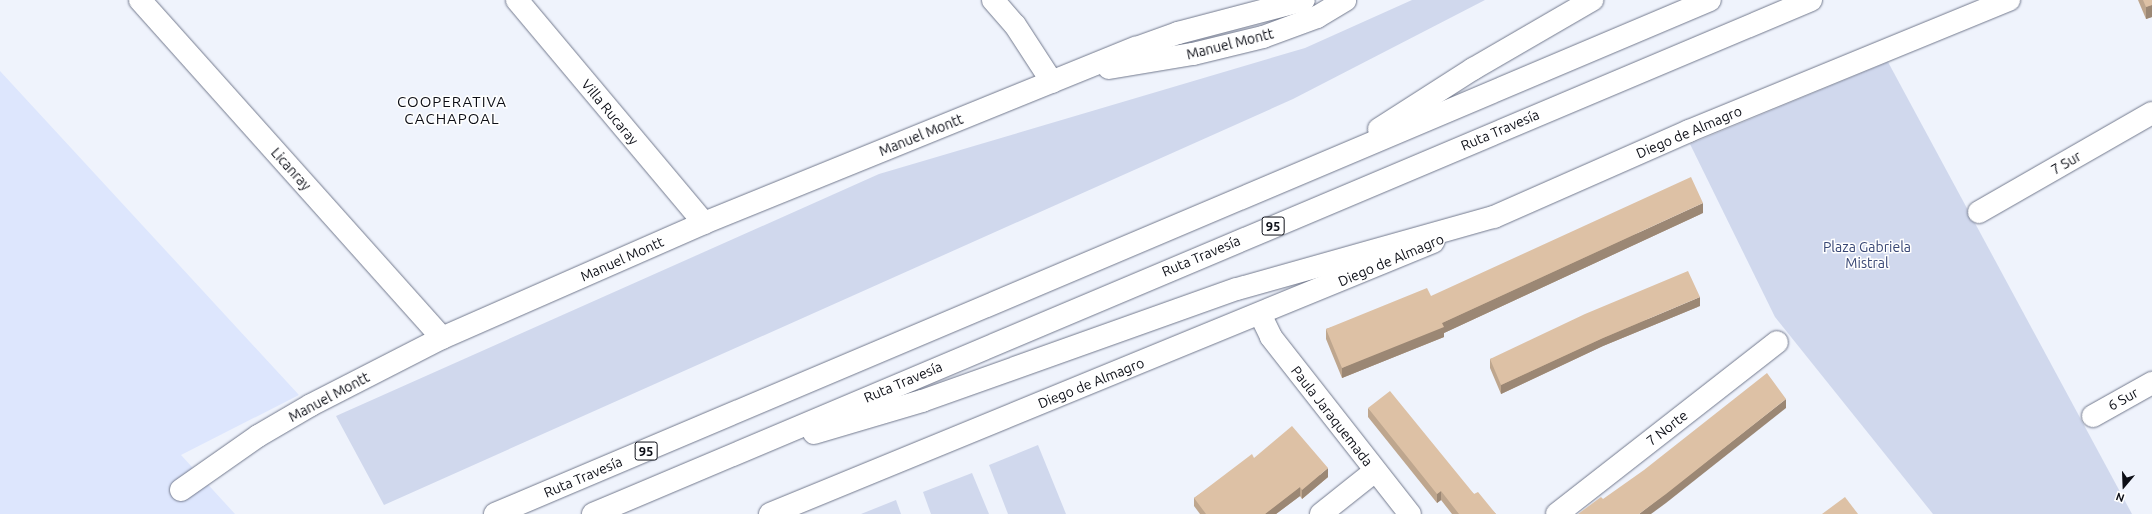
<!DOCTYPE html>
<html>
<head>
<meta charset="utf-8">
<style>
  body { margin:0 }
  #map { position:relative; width:2152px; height:514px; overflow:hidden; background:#eff3fc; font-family:Ubuntu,sans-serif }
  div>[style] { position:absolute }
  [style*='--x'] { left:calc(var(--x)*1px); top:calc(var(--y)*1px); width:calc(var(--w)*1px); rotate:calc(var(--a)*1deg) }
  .built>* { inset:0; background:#dde6fd }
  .green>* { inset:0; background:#d0d8ed }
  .roads { filter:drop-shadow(0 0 1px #72798d) drop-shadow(0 0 1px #72798d) }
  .minor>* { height:22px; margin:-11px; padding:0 11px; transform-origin:11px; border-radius:11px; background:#fff }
  .major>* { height:22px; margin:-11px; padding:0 11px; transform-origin:11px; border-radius:11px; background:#fff }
  .highway>* { height:22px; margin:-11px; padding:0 11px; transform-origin:11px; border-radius:11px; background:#fff }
  .wall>* { inset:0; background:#bea68e }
  .shaded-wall>* { inset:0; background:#9b8774 }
  .building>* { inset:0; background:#ddc1a5 }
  span { translate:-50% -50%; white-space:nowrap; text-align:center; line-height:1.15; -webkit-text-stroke:3px #fff; paint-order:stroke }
  .shield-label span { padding:1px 3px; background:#fff; border:1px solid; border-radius:3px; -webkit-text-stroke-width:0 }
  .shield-label { font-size:13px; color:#0c0e16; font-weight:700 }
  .street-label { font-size:14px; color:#0c0e16 }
  .park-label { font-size:14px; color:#374674 }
  .neighbourhood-label { font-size:15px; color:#0c0e16; letter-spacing:1px }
  .north { position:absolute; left:2104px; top:466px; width:40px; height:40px; -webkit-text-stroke:3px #fff; paint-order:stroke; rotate:199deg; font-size:11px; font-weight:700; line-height:16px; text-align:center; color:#0c0e16 }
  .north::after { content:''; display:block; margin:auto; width:14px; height:18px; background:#0c0e16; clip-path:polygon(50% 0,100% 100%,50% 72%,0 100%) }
</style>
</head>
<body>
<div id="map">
  <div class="built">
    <i style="clip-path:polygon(0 71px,299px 395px,181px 455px,235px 514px,0 514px)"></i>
  </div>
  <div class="green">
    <i style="clip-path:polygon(1412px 0,1485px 0,1293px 99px,384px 505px,336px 416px,879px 174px,1305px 48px)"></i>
    <i style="clip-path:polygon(1888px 62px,2132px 514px,1933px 514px,1775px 317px,1690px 144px)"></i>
    <i style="clip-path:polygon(1038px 445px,1066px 514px,1008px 514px,989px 465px)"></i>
    <i style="clip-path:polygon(972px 473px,989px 514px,931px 514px,923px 492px)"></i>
    <i style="clip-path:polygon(896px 500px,901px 514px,861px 514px)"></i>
  </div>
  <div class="roads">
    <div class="minor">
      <i style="--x:140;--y:0;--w:453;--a:48.2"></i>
      <i style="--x:517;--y:0;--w:291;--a:50"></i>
      <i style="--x:993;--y:0;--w:33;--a:49"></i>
      <i style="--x:1015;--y:25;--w:68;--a:57"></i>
      <i style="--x:1109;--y:68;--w:85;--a:-9.5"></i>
      <i style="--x:1193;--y:54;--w:72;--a:-13.7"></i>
      <i style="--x:1263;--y:37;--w:58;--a:-20.3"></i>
      <i style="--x:1317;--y:17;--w:33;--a:-31"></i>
      <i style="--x:1979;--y:212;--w:199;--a:-29.8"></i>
      <i style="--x:1260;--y:314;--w:25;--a:64"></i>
      <i style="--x:1271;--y:337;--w:225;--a:51.9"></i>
      <i style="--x:2093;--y:416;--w:68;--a:-29.2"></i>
      <i style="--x:181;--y:490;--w:94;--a:-35"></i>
      <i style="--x:258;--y:436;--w:61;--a:-30.3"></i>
      <i style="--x:311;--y:405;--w:147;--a:-27.1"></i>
      <i style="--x:442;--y:338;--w:286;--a:-23.7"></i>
      <i style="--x:704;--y:223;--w:466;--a:-22.1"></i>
      <i style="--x:1136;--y:48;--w:45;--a:-19.7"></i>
      <i style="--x:1178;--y:33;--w:130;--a:-14.7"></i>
      <i style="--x:770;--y:514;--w:717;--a:-22.31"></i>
      <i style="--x:1321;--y:514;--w:69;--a:-38.5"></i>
      <i style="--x:1557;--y:514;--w:279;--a:-38"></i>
    </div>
    <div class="major">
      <i style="--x:1494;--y:217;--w:213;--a:-23.8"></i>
      <i style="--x:1689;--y:131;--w:346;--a:-22.3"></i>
    </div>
    <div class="highway">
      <i style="--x:1379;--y:129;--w:112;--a:-32.6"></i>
      <i style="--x:1473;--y:69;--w:138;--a:-30.1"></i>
      <i style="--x:814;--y:433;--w:113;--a:-16.5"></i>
      <i style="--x:922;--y:401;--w:334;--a:-19.6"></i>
      <i style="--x:1237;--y:289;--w:267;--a:-15.7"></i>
      <i style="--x:495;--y:514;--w:1319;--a:-22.93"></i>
      <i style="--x:593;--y:514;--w:1322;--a:-22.88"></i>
    </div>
  </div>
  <div class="wall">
    <i style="clip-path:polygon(2138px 0,2152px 0,2152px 17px,2146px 19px)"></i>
    <i style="clip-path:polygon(1703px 213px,1444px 333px,1444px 337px,1342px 378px,1326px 339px,1326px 329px)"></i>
    <i style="clip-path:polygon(1700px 306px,1603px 346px,1501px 394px,1490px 368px,1490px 359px)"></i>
    <i style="clip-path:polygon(1368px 408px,1474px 494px,1496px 514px,1452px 514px,1441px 500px,1437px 503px,1368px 417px)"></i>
    <i style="clip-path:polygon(1254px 458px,1328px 477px,1302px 499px,1300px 496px,1276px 514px,1200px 514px,1194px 506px,1194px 498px)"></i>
  </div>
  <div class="shaded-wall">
    <i style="clip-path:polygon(2152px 5px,2152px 17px,2146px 19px,2146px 7px)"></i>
    <i style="clip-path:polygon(1703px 203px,1703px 213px,1444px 333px,1444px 337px,1342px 378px,1342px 368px,1442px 323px)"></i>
    <i style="clip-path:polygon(1700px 297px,1700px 306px,1603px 346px,1501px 394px,1501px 385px,1603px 338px)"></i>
    <i style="clip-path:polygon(1786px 399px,1786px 408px,1666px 503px,1651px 514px,1639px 514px)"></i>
    <i style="clip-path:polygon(1328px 468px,1328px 477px,1302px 499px,1302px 490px)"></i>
    <i style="clip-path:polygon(1300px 487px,1300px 496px,1276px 514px,1265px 514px)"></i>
    <i style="clip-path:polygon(1441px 491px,1441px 500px,1437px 503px,1437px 494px)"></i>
  </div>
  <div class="building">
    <i style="clip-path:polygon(2143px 0,2152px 0,2152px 5px,2146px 7px)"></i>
    <i style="clip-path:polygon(1691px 177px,1703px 203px,1442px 323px,1444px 327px,1342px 368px,1326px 329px,1427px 288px,1431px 296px)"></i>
    <i style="clip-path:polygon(1688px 271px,1700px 297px,1603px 338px,1501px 385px,1490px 359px,1585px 314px)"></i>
    <i style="clip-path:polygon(1767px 373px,1786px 399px,1666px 494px,1639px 514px,1578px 514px,1601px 497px,1603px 499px,1644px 470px)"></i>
    <i style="clip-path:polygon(1390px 391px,1474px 494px,1478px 492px,1496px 514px,1459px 514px,1441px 491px,1437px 494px,1368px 408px)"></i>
    <i style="clip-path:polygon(1292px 426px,1328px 468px,1302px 490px,1300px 487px,1265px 514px,1206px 514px,1194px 498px,1252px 454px,1254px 458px)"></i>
    <i style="clip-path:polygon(1845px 497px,1858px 514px,1822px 514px)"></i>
  </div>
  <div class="shield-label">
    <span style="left:1273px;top:226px">95</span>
    <span style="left:646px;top:451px">95</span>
  </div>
  <div class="street-label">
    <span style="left:1230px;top:44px;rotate:-14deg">Manuel Montt</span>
    <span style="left:610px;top:112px;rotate:50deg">Villa Rucaray</span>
    <span style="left:1500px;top:130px;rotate:-23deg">Ruta Travesía</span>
    <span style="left:1689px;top:132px;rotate:-23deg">Diego de Almagro</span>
    <span style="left:921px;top:135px;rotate:-22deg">Manuel Montt</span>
    <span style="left:2066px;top:163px;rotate:-30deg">7 Sur</span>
    <span style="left:291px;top:169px;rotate:48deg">Licanray</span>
    <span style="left:1201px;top:256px;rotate:-23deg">Ruta Travesía</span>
    <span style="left:622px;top:259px;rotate:-24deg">Manuel Montt</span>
    <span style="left:1391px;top:260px;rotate:-23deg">Diego de Almagro</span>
    <span style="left:903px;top:382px;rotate:-23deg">Ruta Travesía</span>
    <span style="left:1091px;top:383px;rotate:-22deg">Diego de Almagro</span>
    <span style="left:329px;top:397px;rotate:-28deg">Manuel Montt</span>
    <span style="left:2123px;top:399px;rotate:-29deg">6 Sur</span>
    <span style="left:1332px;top:416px;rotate:52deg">Paula Jaraquemada</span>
    <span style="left:1667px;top:428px;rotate:-38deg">7 Norte</span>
    <span style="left:583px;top:477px;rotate:-23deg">Ruta Travesía</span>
  </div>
  <div class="park-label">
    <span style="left:1867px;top:255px">Plaza Gabriela<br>Mistral</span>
  </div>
  <div class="neighbourhood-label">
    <span style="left:452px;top:110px">COOPERATIVA<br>CACHAPOAL</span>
  </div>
  <div class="north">N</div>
</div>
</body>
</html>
